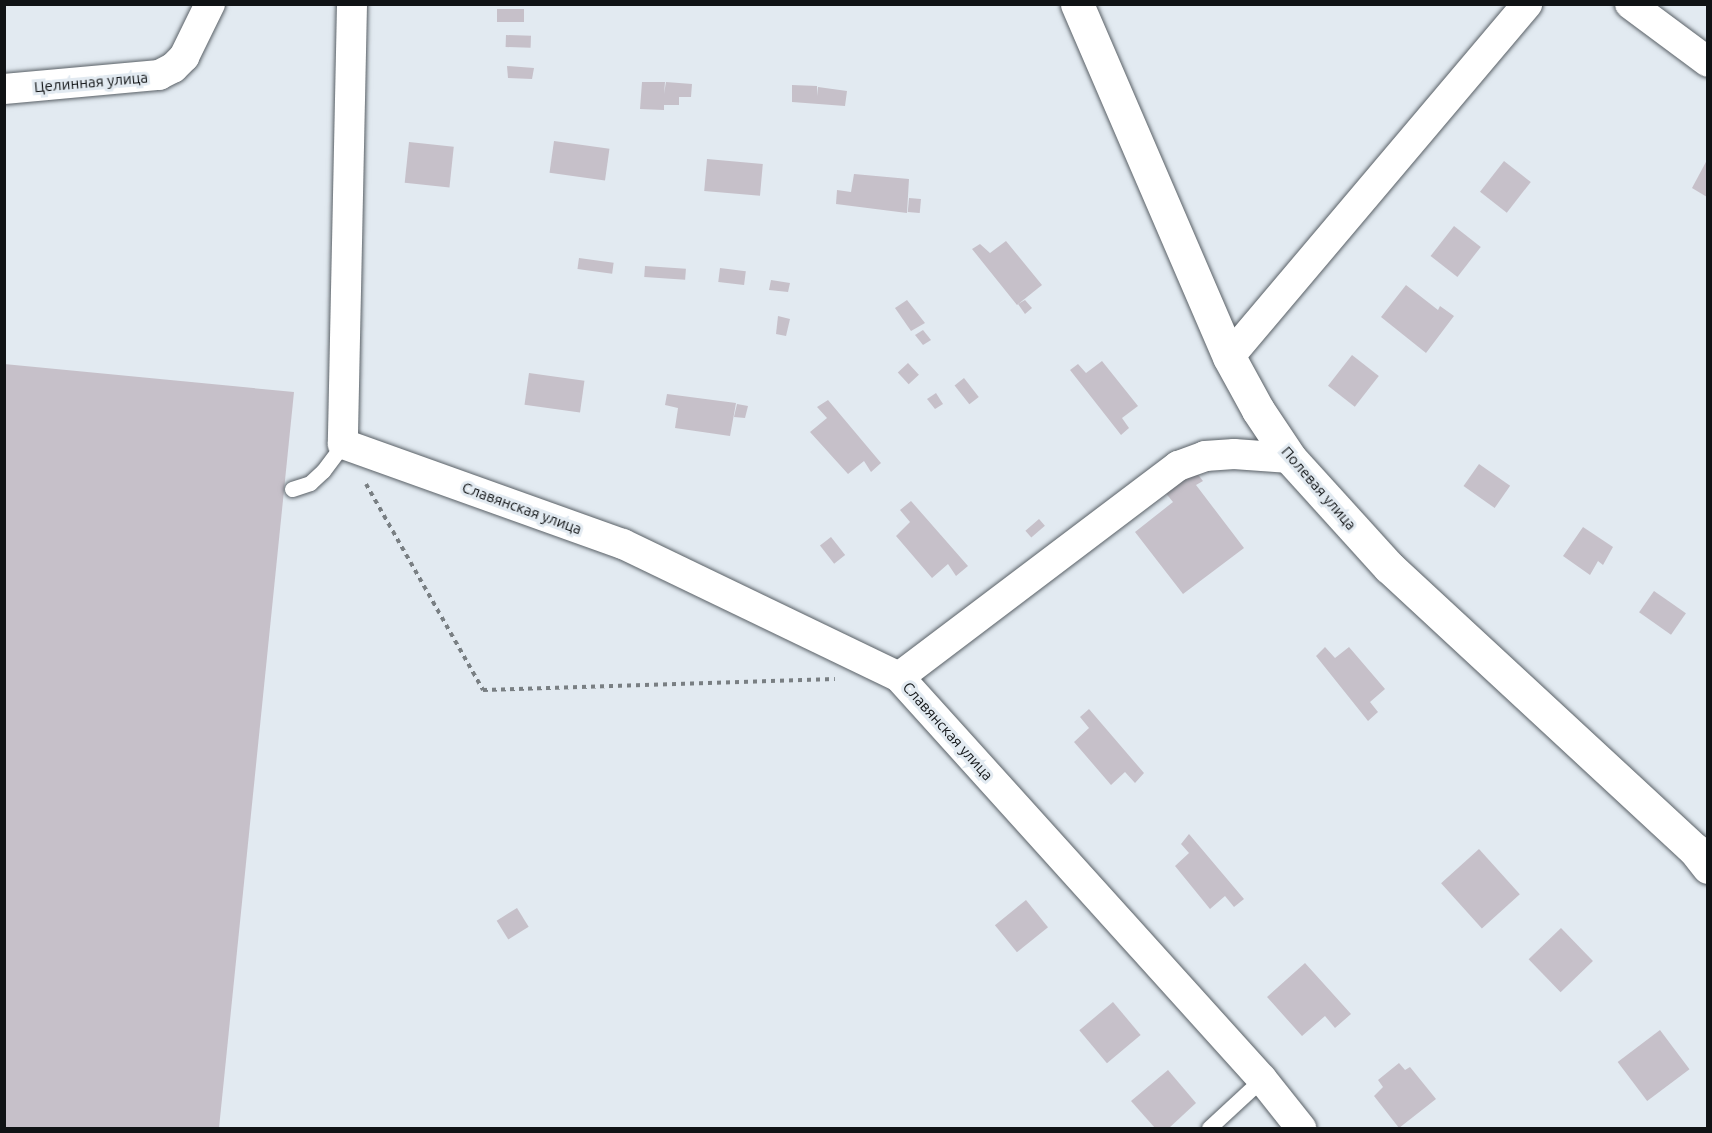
<!DOCTYPE html>
<html>
<head>
<meta charset="utf-8">
<style>
  body { margin:0 }
  #map { position:relative; width:1712px; height:1133px; overflow:hidden; background:#e2eaf1; font-family:Ubuntu,sans-serif }
  div>[style] { position:absolute }
  [style*='--x'] { left:calc(var(--x)*1px); top:calc(var(--y)*1px); width:calc(var(--w)*1px); rotate:calc(var(--a)*1deg) }
  .building>* { inset:0; background:#c6c0c9; transform-origin:0 0 }
  .path>* { height:4px; margin-top:-2px; transform-origin:0; background:repeating-linear-gradient(90deg,#797f83 0 4.5px,transparent 0 9px) }
  .roads { filter:drop-shadow(0 0 2px #596066) drop-shadow(0 0 2px #596066) }
  .service>* { height:15px; margin:-7.5px; padding:0 7.5px; transform-origin:7.5px; border-radius:7.5px; background:#fff }
  .minor>* { height:30px; margin:-15px; padding:0 15px; transform-origin:15px; border-radius:15px; background:#fff }
  .tertiary>* { height:33px; margin:-16.5px; padding:0 16.5px; transform-origin:16.5px; border-radius:16.5px; background:#fff }
  span { translate:-50% -50%; white-space:nowrap; text-align:center; line-height:1.15; -webkit-text-stroke:6px #e2eaf1; paint-order:stroke }
  .street-label { font-size:15px; color:#101315 }
  .frame { position:absolute; inset:0; border:6px solid #101315; pointer-events:none }
</style>
</head>
<body>
<div id="map">
  <div class="building">
    <i style="left:497px;top:9px;width:27px;height:13px"></i>
    <i style="left:506px;top:35px;width:25px;height:12px;rotate:2deg"></i>
    <i style="clip-path:polygon(507px 66px,534px 68px,532px 79px,508px 78px)"></i>
    <i style="clip-path:polygon(642px 82px,665px 82px,664px 94px,666px 82px,692px 84px,691px 97px,679px 97px,679px 105px,664px 105px,664px 110px,640px 109px)"></i>
    <i style="clip-path:polygon(792px 85px,817px 86px,817px 96px,818px 87px,847px 91px,845px 106px,792px 102px)"></i>
    <i style="left:554px;top:141px;width:56px;height:32px;rotate:8deg"></i>
    <i style="left:409px;top:142px;width:45px;height:41px;rotate:6deg"></i>
    <i style="left:707px;top:159px;width:56px;height:32px;rotate:5deg"></i>
    <i style="clip-path:polygon(1707px 160px,1707px 197px,1692px 188px)"></i>
    <i style="left:1504px;top:161px;width:34px;height:39px;rotate:38deg"></i>
    <i style="clip-path:polygon(854px 174px,909px 179px,907px 213px,836px 204px,837px 190px,851px 192px)"></i>
    <i style="left:909px;top:198px;width:12px;height:14px;rotate:5deg"></i>
    <i style="left:1454px;top:226px;width:34px;height:38px;rotate:38deg"></i>
    <i style="clip-path:polygon(1006px 241px,1042px 285px,1017px 305px,972px 249px,980px 244px,990px 253px)"></i>
    <i style="left:579px;top:258px;width:35px;height:11px;rotate:8deg"></i>
    <i style="left:645px;top:266px;width:41px;height:11px;rotate:4deg"></i>
    <i style="left:720px;top:268px;width:26px;height:14px;rotate:7deg"></i>
    <i style="clip-path:polygon(771px 280px,790px 283px,788px 292px,769px 290px)"></i>
    <i style="clip-path:polygon(1406px 285px,1438px 310px,1440px 306px,1454px 316px,1426px 353px,1381px 317px)"></i>
    <i style="clip-path:polygon(907px 300px,925px 323px,911px 331px,895px 308px)"></i>
    <i style="clip-path:polygon(1025px 300px,1032px 308px,1025px 314px,1018px 304px)"></i>
    <i style="clip-path:polygon(778px 316px,790px 319px,786px 336px,776px 334px)"></i>
    <i style="clip-path:polygon(923px 330px,931px 340px,923px 345px,915px 335px)"></i>
    <i style="left:1352px;top:355px;width:34px;height:39px;rotate:38deg"></i>
    <i style="clip-path:polygon(1102px 361px,1138px 406px,1122px 418px,1129px 428px,1121px 435px,1070px 370px,1078px 364px,1086px 373px)"></i>
    <i style="left:908px;top:363px;width:16px;height:14px;rotate:47deg"></i>
    <i style="clip-path:polygon(4px 364px,294px 392px,219px 1128px,4px 1128px)"></i>
    <i style="left:529px;top:373px;width:56px;height:32px;rotate:8deg"></i>
    <i style="left:964px;top:378px;width:24px;height:12px;rotate:52deg"></i>
    <i style="clip-path:polygon(936px 393px,943px 404px,935px 409px,927px 399px)"></i>
    <i style="clip-path:polygon(667px 394px,736px 403px,730px 436px,675px 428px,678px 408px,665px 405px)"></i>
    <i style="clip-path:polygon(828px 400px,881px 463px,871px 472px,864px 461px,848px 474px,810px 432px,827px 418px,817px 407px)"></i>
    <i style="clip-path:polygon(737px 404px,748px 406px,745px 418px,734px 417px)"></i>
    <i style="left:1479px;top:464px;width:38px;height:27px;rotate:35deg"></i>
    <i style="clip-path:polygon(1196px 472px,1203px 481px,1196px 485px,1244px 548px,1183px 594px,1135px 532px,1173px 502px,1164px 491px)"></i>
    <i style="clip-path:polygon(911px 501px,968px 566px,956px 576px,948px 564px,932px 578px,896px 536px,910px 522px,900px 510px)"></i>
    <i style="left:1039px;top:519px;width:9px;height:18px;rotate:49deg"></i>
    <i style="clip-path:polygon(1583px 527px,1613px 547px,1603px 565px,1598px 561px,1590px 575px,1563px 556px)"></i>
    <i style="left:831px;top:537px;width:23px;height:14px;rotate:52deg"></i>
    <i style="left:1654px;top:591px;width:39px;height:26px;rotate:35deg"></i>
    <i style="clip-path:polygon(1325px 647px,1335px 658px,1349px 647px,1385px 689px,1370px 702px,1378px 712px,1368px 721px,1316px 656px)"></i>
    <i style="clip-path:polygon(1089px 709px,1144px 773px,1135px 783px,1125px 772px,1111px 785px,1074px 742px,1089px 728px,1080px 717px)"></i>
    <i style="clip-path:polygon(1189px 834px,1244px 899px,1234px 907px,1225px 896px,1210px 909px,1175px 866px,1189px 853px,1181px 844px)"></i>
    <i style="left:1479px;top:849px;width:61px;height:51px;rotate:48deg"></i>
    <i style="left:1026px;top:900px;width:35px;height:40px;rotate:51deg"></i>
    <i style="left:517px;top:908px;width:22px;height:24px;rotate:58deg"></i>
    <i style="left:1561px;top:928px;width:46px;height:45px;rotate:46deg"></i>
    <i style="clip-path:polygon(1305px 963px,1351px 1014px,1335px 1028px,1325px 1016px,1302px 1036px,1267px 997px)"></i>
    <i style="left:1113px;top:1002px;width:43px;height:44px;rotate:50deg"></i>
    <i style="left:1660px;top:1030px;width:49px;height:53px;rotate:53deg"></i>
    <i style="clip-path:polygon(1399px 1063px,1405px 1070px,1410px 1067px,1436px 1099px,1399px 1128px,1374px 1096px,1383px 1087px,1378px 1080px)"></i>
    <i style="clip-path:polygon(1168px 1070px,1196px 1103px,1169px 1128px,1155px 1128px,1131px 1101px)"></i>
  </div>
  <div class="path">
    <i style="--x:366;--y:484;--w:237;--a:60.4"></i>
    <i style="--x:483;--y:690;--w:352;--a:-1.8"></i>
  </div>
  <div class="roads">
    <div class="service">
      <i style="--x:292;--y:489;--w:19;--a:-18"></i>
      <i style="--x:310;--y:483;--w:18;--a:-43"></i>
      <i style="--x:323;--y:471;--w:34;--a:-53"></i>
      <i style="--x:1209;--y:1128;--w:72;--a:-42.8"></i>
    </div>
    <div class="minor">
      <i style="--x:352;--y:4;--w:440;--a:91.2"></i>
      <i style="--x:343;--y:444;--w:297;--a:19.7"></i>
      <i style="--x:623;--y:544;--w:306;--a:25.7"></i>
      <i style="--x:899;--y:677;--w:542;--a:47.92"></i>
      <i style="--x:1262;--y:1079;--w:63;--a:51.5"></i>
      <i style="--x:1630;--y:4;--w:97;--a:36.6"></i>
      <i style="--x:4;--y:89;--w:156;--a:-5.2"></i>
      <i style="--x:159;--y:75;--w:16;--a:-27"></i>
      <i style="--x:173;--y:68;--w:16;--a:-45"></i>
      <i style="--x:184;--y:57;--w:59;--a:-63.9"></i>
      <i style="--x:1229;--y:357;--w:462;--a:-49.8"></i>
      <i style="--x:899;--y:677;--w:350;--a:-37.1"></i>
      <i style="--x:1178;--y:466;--w:29;--a:-20"></i>
      <i style="--x:1205;--y:456;--w:29;--a:-4"></i>
      <i style="--x:1234;--y:454;--w:56;--a:4.1"></i>
    </div>
    <div class="tertiary">
      <i style="--x:1077;--y:4;--w:384;--a:66.7"></i>
      <i style="--x:1229;--y:357;--w:60;--a:61.3"></i>
      <i style="--x:1258;--y:410;--w:58;--a:56.3"></i>
      <i style="--x:1290;--y:458;--w:147;--a:47.8"></i>
      <i style="--x:1389;--y:567;--w:415;--a:42.8"></i>
      <i style="--x:1694;--y:849;--w:23;--a:52"></i>
    </div>
  </div>
  <div class="street-label">
    <span style="left:91px;top:82px;rotate:-5deg">Целинная улица</span>
    <span style="left:1319px;top:488px;rotate:49deg">Полевая улица</span>
    <span style="left:522px;top:508px;rotate:20deg">Славянская улица</span>
    <span style="left:948px;top:731px;rotate:48deg">Славянская улица</span>
  </div>
  <div class="frame"></div>
</div>
</body>
</html>
